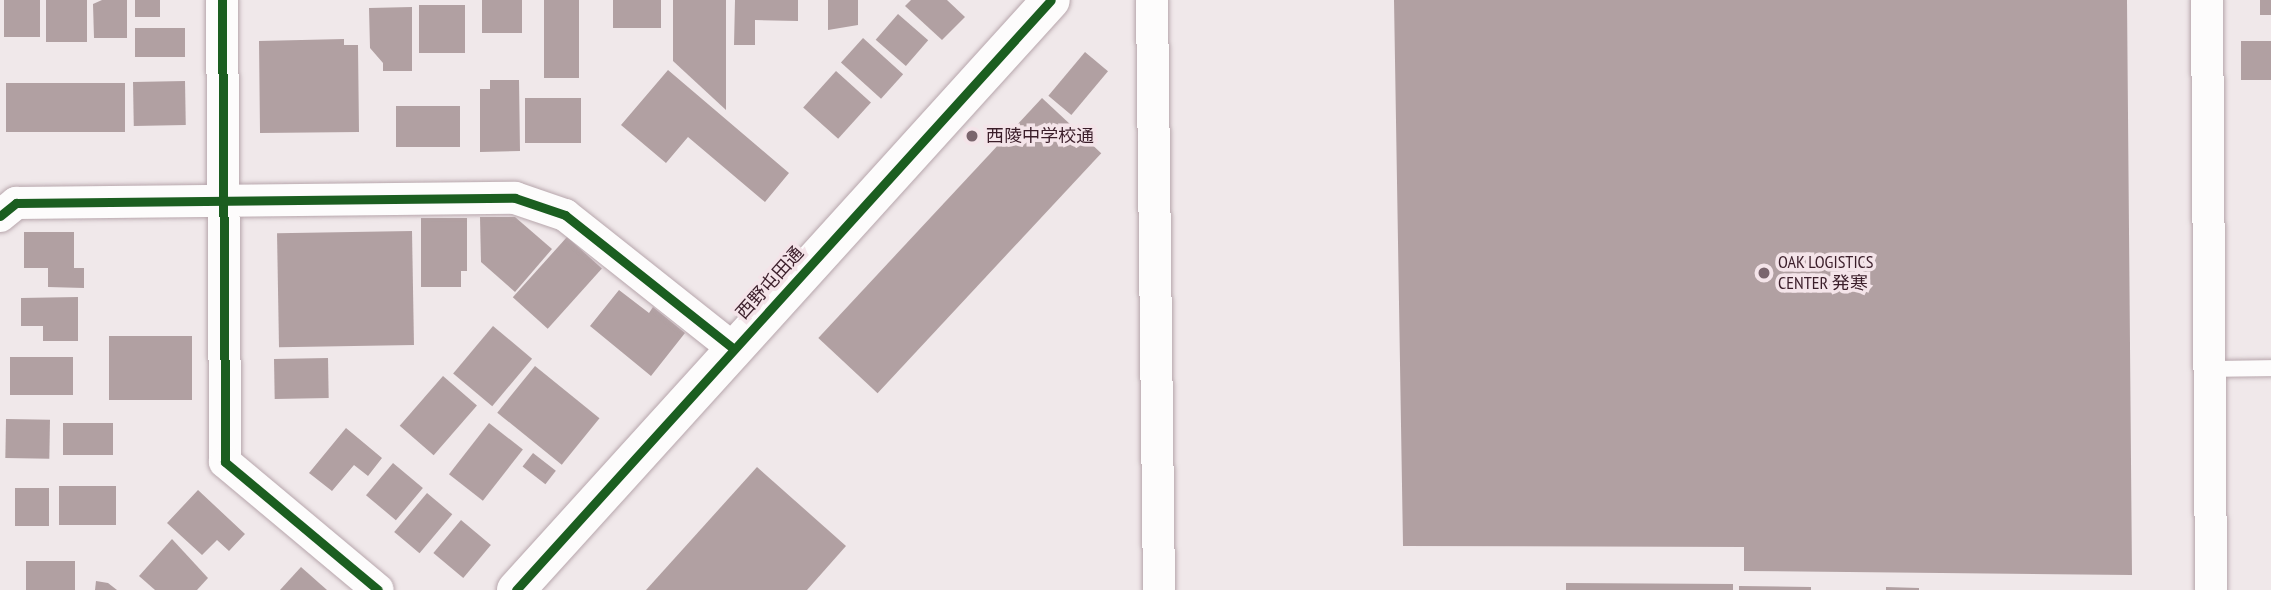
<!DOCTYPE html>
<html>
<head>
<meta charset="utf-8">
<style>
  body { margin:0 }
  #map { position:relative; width:2271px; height:590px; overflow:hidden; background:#f0e8ea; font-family:"PT Sans Narrow","Noto Sans JP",sans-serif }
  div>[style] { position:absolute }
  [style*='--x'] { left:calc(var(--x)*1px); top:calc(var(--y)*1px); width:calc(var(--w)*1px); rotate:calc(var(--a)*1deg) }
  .building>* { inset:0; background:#b1a0a2; transform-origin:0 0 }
  .roads { filter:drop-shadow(0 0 2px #b7a6ac) drop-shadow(0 0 2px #b7a6ac) }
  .service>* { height:16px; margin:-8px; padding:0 8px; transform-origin:8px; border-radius:8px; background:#fdfcfc }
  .minor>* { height:32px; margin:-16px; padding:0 16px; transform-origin:16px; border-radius:16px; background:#fdfcfc }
  .tertiary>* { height:38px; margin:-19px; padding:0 19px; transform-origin:19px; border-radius:19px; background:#fdfcfc }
  .cycleway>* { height:9px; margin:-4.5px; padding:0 4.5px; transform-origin:4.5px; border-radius:4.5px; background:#1b5e20 }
  .dots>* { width:19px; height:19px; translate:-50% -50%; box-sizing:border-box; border:4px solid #f4e4e9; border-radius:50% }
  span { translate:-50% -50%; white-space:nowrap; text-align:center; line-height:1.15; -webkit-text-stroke:7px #f4e4e9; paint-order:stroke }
  .poi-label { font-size:18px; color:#3b1e2a }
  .left { translate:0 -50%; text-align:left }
  .street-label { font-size:18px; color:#3b1e2a }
</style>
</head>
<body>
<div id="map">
  <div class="building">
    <i style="left:4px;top:0;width:36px;height:37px"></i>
    <i style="left:46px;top:0;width:41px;height:42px"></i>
    <i style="clip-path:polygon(102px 0,127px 0,127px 38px,94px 38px,93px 4px)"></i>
    <i style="left:135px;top:0;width:25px;height:17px"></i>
    <i style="left:482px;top:0;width:40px;height:33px"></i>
    <i style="left:544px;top:0;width:35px;height:78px"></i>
    <i style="left:613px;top:0;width:48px;height:28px"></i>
    <i style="clip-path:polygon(673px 0,726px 0,726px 110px,673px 61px)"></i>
    <i style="clip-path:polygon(735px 0,798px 0,798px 21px,755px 20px,755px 45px,734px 45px)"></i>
    <i style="clip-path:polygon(828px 0,858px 0,858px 25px,828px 30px)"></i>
    <i style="clip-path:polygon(911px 0,947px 0,965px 17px,942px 40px,905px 6px)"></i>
    <i style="clip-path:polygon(1394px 0,2127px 0,2132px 575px,1744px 571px,1744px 547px,1403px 546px)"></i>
    <i style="left:2260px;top:0;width:11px;height:15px"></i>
    <i style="left:419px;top:5px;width:46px;height:48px"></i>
    <i style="clip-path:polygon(412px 7px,412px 71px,383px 71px,383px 63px,370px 48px,369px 8px)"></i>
    <i style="left:898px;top:14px;width:40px;height:34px;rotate:41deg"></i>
    <i style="left:135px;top:28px;width:50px;height:29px"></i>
    <i style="left:863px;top:38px;width:54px;height:33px;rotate:42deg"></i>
    <i style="clip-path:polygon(344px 39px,344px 45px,358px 45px,359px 132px,260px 133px,259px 41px)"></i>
    <i style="left:2271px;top:41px;width:39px;height:30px;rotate:90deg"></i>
    <i style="left:1085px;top:52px;width:30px;height:57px;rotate:40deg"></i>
    <i style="clip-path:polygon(668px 70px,789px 173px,765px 202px,688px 137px,666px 163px,621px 125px)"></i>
    <i style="left:836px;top:71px;width:47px;height:49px;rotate:42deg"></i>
    <i style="clip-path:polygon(490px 80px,519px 80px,520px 151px,480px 152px,480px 89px,490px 89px)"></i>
    <i style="left:185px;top:81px;width:44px;height:52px;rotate:89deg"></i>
    <i style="left:125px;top:83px;width:49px;height:119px;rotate:90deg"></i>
    <i style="left:525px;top:98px;width:56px;height:45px"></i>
    <i style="left:1042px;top:98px;width:81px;height:328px;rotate:43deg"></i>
    <i style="left:396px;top:106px;width:64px;height:41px"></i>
    <i style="clip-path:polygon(480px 217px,515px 217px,552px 249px,515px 292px,481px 262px)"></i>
    <i style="clip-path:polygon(421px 218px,467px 218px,467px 271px,461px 271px,461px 287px,421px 287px)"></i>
    <i style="left:412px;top:231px;width:114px;height:135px;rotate:89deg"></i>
    <i style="clip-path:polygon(24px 232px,74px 232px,74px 268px,84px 268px,84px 288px,48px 287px,48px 268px,24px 268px)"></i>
    <i style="left:567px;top:237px;width:47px;height:81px;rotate:42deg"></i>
    <i style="clip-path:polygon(619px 290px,649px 313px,653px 307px,685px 333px,651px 376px,590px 326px)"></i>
    <i style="clip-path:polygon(78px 297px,78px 341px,43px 341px,43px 326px,21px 326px,21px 298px)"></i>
    <i style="left:493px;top:326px;width:51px;height:62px;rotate:40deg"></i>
    <i style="left:109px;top:336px;width:83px;height:64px"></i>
    <i style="left:10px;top:357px;width:63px;height:38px"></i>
    <i style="left:328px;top:358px;width:40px;height:54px;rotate:89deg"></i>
    <i style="left:535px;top:366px;width:83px;height:60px;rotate:39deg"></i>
    <i style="left:443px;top:376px;width:45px;height:66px;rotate:41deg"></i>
    <i style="left:6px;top:419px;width:44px;height:39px;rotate:1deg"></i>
    <i style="left:113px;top:423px;width:32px;height:50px;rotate:90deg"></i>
    <i style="left:489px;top:423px;width:43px;height:65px;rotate:38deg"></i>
    <i style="clip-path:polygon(346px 428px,382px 458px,368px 476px,354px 465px,332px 491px,309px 473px)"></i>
    <i style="left:533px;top:453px;width:29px;height:17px;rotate:38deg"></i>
    <i style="left:393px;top:463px;width:39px;height:42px;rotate:40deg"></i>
    <i style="clip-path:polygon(757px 467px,846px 546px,807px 590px,646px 590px)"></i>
    <i style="left:116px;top:486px;width:39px;height:57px;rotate:90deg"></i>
    <i style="left:15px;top:488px;width:34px;height:38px"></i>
    <i style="clip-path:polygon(198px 490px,245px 534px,229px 551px,217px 540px,202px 555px,167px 523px)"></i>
    <i style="left:427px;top:493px;width:33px;height:51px;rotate:40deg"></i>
    <i style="left:461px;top:520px;width:39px;height:43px;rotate:40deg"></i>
    <i style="clip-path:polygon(172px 539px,208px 578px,197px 590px,155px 590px,139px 576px)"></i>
    <i style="left:26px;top:561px;width:49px;height:29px"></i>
    <i style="clip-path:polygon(301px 567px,327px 590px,280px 590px)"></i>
    <i style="clip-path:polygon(96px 581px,108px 583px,117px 590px,95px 590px)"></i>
    <i style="clip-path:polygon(1566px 583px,1733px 584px,1733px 590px,1566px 590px)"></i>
    <i style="clip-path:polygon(1739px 586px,1811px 587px,1811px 590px,1739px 590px)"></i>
    <i style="clip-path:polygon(1886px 587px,1919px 588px,1919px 590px,1886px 590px)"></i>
  </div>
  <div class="roads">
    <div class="service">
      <i style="--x:2209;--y:369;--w:62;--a:-0.9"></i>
    </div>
    <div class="minor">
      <i style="--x:222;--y:0;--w:462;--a:89.6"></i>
      <i style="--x:225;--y:462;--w:199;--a:39.9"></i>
      <i style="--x:1152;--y:0;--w:590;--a:89.32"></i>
      <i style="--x:2207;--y:0;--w:590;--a:89.61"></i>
      <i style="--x:0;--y:216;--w:21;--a:-39"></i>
      <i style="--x:16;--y:203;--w:499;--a:-0.6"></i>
      <i style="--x:515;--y:198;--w:53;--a:18.8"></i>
      <i style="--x:565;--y:215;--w:214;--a:38.4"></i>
    </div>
    <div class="tertiary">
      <i style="--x:516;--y:590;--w:796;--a:-47.8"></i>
    </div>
  </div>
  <div class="cycleway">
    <i style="--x:222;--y:0;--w:462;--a:89.6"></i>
    <i style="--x:225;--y:462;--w:199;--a:39.9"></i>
    <i style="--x:0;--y:216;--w:21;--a:-39"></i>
    <i style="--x:16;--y:203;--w:499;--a:-0.6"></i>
    <i style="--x:515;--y:198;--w:53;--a:18.8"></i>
    <i style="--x:565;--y:215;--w:214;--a:38.4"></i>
    <i style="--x:516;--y:590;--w:796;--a:-47.8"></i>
  </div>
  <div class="dots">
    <i style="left:972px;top:136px;background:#7a656d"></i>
    <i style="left:1764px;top:273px;background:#7a656d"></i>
  </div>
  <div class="poi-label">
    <span class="left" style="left:986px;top:136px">西陵中学校通</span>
    <span class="left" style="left:1778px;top:273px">OAK LOGISTICS<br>CENTER 発寒</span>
  </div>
  <div class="street-label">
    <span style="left:770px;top:283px;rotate:-48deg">西野屯田通</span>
  </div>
</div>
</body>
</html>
